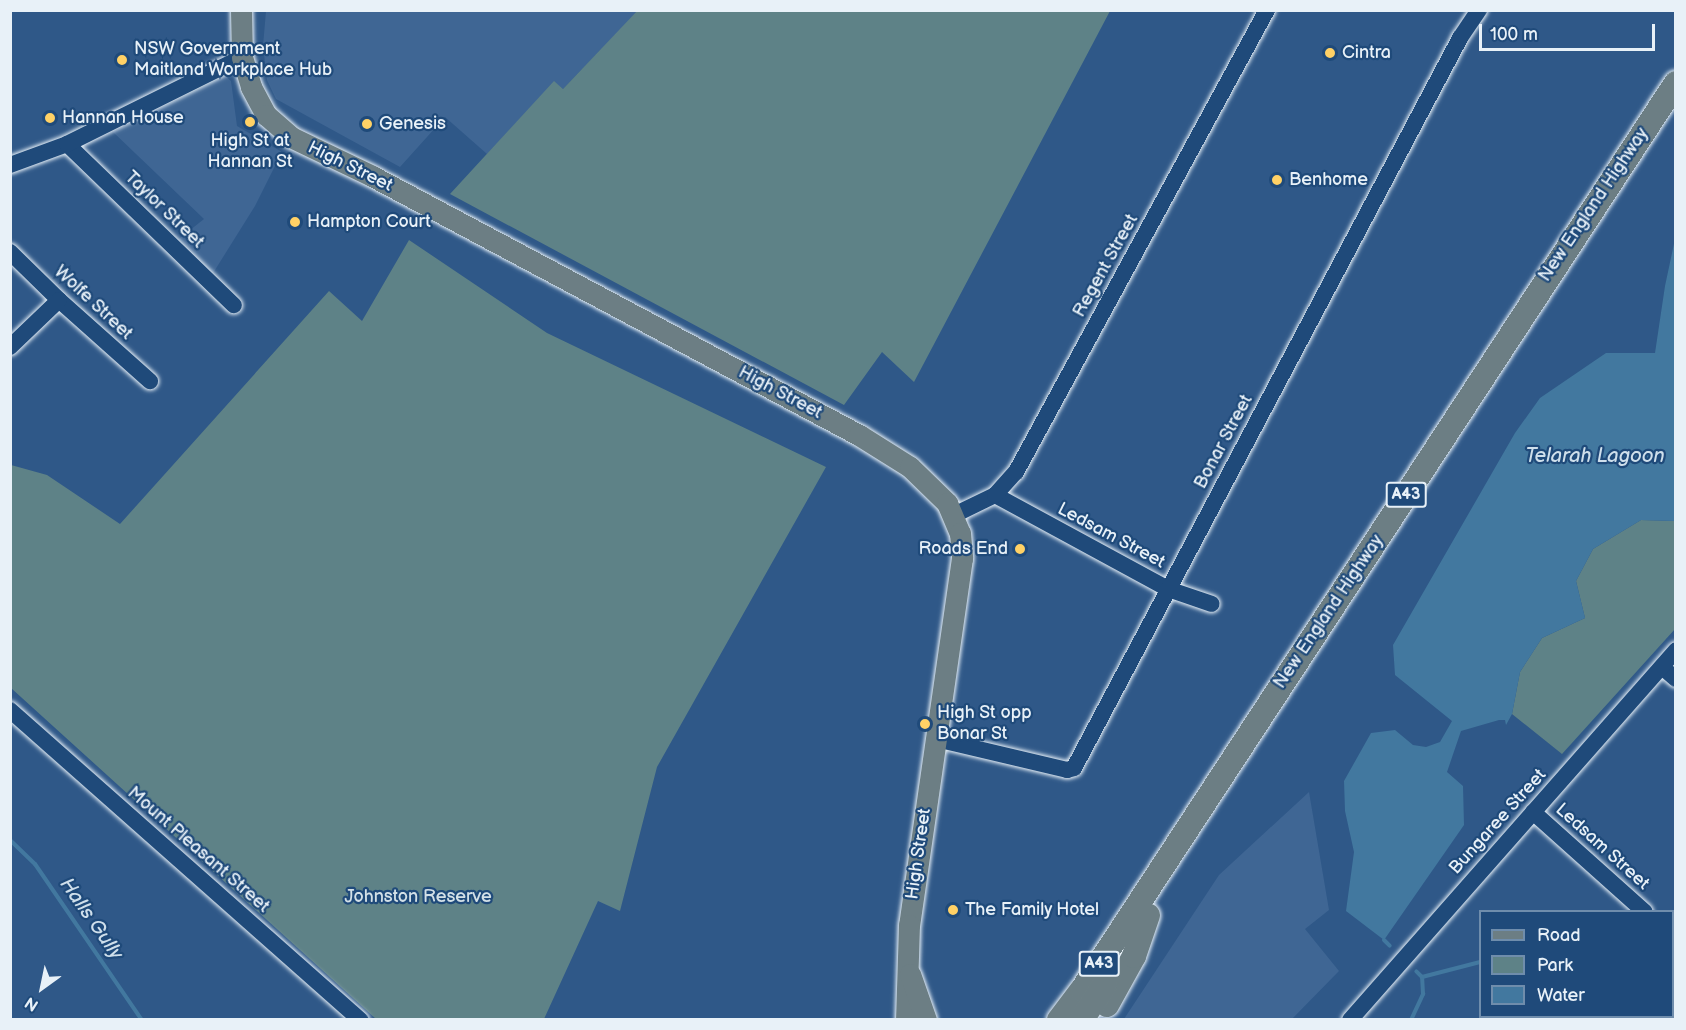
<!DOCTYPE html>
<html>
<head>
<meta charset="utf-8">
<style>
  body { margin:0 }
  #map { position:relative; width:1686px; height:1030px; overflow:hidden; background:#2f5888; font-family:"Balsamiq Sans",sans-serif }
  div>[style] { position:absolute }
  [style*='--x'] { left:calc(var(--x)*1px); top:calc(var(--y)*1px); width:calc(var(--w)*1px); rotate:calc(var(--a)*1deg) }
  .built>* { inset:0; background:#3f6694 }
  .green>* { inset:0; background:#5e8287 }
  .water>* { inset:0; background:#42789f }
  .stream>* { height:4px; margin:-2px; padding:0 2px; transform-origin:2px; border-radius:2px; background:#42789f }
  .roads { filter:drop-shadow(0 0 2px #e8f1f8) drop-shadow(0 0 2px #e8f1f8) }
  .minor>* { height:16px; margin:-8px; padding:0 8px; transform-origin:8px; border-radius:8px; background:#1f4a7a }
  .major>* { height:21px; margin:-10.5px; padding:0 10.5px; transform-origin:10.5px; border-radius:10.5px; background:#6c7e84 }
  .highway>* { height:24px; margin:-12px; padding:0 12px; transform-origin:12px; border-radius:12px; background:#6c7e84 }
  .dots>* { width:16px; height:16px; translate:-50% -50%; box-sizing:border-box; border:3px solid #1f4a7a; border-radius:50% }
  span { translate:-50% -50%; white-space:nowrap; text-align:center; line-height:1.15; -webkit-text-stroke:4.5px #1f4a7a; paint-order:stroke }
  .shield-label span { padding:2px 4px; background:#1f4a7a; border:2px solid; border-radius:4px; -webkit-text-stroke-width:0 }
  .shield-label { font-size:16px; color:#e8f1f8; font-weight:700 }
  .poi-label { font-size:18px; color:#e8f1f8 }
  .left { translate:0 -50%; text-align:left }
  .right { translate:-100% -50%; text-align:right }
  .street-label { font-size:18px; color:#e8f1f8 }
  .park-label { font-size:18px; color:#d3e0e7 }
  .water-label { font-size:20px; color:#cfdfeb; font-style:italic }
  .frame { position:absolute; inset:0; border:12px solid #e8f1f8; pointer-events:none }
  .legend { position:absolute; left:1479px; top:910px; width:195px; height:108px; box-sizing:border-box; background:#1f4a7a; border:2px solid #6f8dac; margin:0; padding:8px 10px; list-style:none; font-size:18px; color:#e8f1f8 }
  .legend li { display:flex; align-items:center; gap:12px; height:30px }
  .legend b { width:30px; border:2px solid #6f8dac }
  .north { position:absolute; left:12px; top:958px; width:60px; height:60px; -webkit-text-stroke:4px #1f4a7a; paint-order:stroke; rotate:213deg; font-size:16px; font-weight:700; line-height:24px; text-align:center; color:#e8f1f8 }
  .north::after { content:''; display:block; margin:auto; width:21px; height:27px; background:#e8f1f8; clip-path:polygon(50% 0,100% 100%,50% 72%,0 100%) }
  .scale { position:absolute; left:1479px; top:24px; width:176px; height:27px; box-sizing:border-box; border:3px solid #e8f1f8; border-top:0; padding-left:8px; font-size:18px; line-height:21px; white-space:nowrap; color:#e8f1f8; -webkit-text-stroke:4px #1f4a7a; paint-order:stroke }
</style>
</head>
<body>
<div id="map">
  <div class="built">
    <i style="clip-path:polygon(266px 11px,638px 11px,563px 89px,554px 82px,487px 154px,445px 117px,400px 167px,276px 99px,267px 80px,263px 46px)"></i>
    <i style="clip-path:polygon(225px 76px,231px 81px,237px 126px,282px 152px,255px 206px,210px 278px,175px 242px,204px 219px,113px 132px)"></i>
    <i style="clip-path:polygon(1309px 792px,1329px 910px,1305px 929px,1339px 971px,1292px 1019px,1124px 1019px,1219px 875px)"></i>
  </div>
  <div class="green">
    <i style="clip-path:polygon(638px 10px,1110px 10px,1110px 11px,914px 382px,882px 352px,844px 405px,450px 194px,554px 81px,563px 89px)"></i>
    <i style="clip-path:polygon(409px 240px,547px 333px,826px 467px,657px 767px,620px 911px,598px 901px,544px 1019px,376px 1019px,11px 688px,11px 465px,47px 475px,120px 524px,329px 291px,362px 321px)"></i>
    <i style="clip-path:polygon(1641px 520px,1675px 521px,1675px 629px,1562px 754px,1512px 714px,1520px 672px,1542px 638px,1585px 618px,1576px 581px,1593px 549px)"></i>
  </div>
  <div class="water">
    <i style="clip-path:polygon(1675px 239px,1675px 521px,1641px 520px,1593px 549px,1576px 581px,1585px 618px,1542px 638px,1520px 672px,1512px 714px,1506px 725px,1505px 720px,1499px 720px,1461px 731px,1447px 772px,1463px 786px,1464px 825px,1384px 940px,1346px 911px,1354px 852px,1345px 811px,1344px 781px,1371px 733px,1395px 730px,1413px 745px,1426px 747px,1440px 742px,1452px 721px,1395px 675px,1393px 645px,1515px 433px,1540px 398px,1606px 353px,1655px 353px,1665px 286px)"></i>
  </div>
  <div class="stream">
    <i style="--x:10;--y:840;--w:35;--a:44"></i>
    <i style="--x:35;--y:864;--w:189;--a:55.6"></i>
    <i style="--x:1384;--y:940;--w:8;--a:45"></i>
    <i style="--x:1422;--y:977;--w:60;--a:-14.5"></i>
    <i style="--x:1608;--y:1016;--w:6;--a:45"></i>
    <i style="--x:1411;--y:1020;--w:29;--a:-65"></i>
    <i style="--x:1423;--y:994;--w:17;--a:-93"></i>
    <i style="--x:1422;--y:977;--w:8;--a:-135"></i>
  </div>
  <div class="roads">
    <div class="minor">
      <i style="--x:67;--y:144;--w:232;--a:44"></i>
      <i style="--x:10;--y:165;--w:61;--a:-20.2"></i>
      <i style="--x:67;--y:144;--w:195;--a:-26.4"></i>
      <i style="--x:10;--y:252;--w:69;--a:44.4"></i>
      <i style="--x:59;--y:300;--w:122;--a:41.7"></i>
      <i style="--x:10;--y:347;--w:68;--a:-43.8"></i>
      <i style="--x:995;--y:495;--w:197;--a:28.5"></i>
      <i style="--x:1168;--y:589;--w:46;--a:18.8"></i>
      <i style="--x:954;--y:515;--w:46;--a:-26"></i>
      <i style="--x:995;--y:495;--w:31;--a:-48"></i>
      <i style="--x:1016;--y:472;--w:526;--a:-61.49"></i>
      <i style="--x:1662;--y:667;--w:18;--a:41"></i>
      <i style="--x:10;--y:710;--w:468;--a:41.5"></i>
      <i style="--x:936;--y:739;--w:135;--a:13.3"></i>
      <i style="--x:1067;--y:770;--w:7;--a:-16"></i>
      <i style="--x:1074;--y:768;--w:826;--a:-62.13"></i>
      <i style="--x:1460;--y:38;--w:34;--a:-56"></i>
      <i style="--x:1533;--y:812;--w:150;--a:41.8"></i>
      <i style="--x:1672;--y:936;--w:5;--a:37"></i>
      <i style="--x:1350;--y:1020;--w:493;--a:-48.6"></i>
    </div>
    <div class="major">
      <i style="--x:241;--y:10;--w:47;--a:88.8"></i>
      <i style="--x:242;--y:57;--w:31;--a:73"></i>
      <i style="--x:251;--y:87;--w:32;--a:62"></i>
      <i style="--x:266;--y:115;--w:33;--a:41"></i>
      <i style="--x:291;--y:137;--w:90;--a:25.7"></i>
      <i style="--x:372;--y:176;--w:552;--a:28.01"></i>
      <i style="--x:859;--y:435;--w:60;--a:32.1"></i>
      <i style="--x:910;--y:467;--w:52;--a:44.2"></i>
      <i style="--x:947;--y:503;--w:33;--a:67"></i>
      <i style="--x:960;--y:533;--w:25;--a:85"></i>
      <i style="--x:962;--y:558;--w:371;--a:98.2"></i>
      <i style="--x:909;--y:925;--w:95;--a:91.8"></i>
      <i style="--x:910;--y:974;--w:49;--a:70.8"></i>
    </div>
    <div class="highway">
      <i style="--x:1107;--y:1005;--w:56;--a:-61.1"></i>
      <i style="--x:1134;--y:956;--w:43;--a:-71.1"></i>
      <i style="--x:1059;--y:1020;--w:38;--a:-53"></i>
      <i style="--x:1082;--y:990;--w:1084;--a:-56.78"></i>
      <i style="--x:1082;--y:1020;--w:43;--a:-57.4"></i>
    </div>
  </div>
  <div class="dots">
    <i style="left:1330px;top:53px;background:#ffd166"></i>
    <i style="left:122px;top:60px;background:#ffd166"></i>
    <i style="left:50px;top:118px;background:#ffd166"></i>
    <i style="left:250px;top:122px;background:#ffd166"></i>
    <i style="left:367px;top:124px;background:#ffd166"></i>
    <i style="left:1277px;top:180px;background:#ffd166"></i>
    <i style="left:295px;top:222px;background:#ffd166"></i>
    <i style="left:1020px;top:549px;background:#ffd166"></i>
    <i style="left:925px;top:724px;background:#ffd166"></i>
    <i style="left:953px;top:910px;background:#ffd166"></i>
  </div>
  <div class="shield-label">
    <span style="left:1406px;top:495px">A43</span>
    <span style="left:1099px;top:964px">A43</span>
  </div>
  <div class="poi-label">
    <span class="left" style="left:134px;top:60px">NSW Government<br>Maitland Workplace Hub</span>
    <span class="left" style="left:1342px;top:53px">Cintra</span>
    <span class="left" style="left:62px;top:118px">Hannan House</span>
    <span class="left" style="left:379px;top:124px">Genesis</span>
    <span style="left:250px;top:152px">High St at<br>Hannan St</span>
    <span class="left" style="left:1289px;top:180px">Benhome</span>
    <span class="left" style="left:307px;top:222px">Hampton Court</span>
    <span class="right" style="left:1008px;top:549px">Roads End</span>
    <span class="left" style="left:937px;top:724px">High St opp<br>Bonar St</span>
    <span class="left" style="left:965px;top:910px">The Family Hotel</span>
  </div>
  <div class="street-label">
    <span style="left:350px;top:167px;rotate:26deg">High Street</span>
    <span style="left:1594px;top:205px;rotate:-56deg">New England Highway</span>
    <span style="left:164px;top:210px;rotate:44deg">Taylor Street</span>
    <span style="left:1106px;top:266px;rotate:-61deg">Regent Street</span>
    <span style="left:93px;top:303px;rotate:43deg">Wolfe Street</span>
    <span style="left:780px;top:393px;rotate:28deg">High Street</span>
    <span style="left:1224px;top:442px;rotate:-62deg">Bonar Street</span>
    <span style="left:1111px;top:536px;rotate:28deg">Ledsam Street</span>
    <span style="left:1329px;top:612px;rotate:-56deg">New England Highway</span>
    <span style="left:1498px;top:822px;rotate:-48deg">Bungaree Street</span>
    <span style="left:1602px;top:847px;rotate:42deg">Ledsam Street</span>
    <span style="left:198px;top:850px;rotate:41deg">Mount Pleasant Street</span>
    <span style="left:919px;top:854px;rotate:-82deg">High Street</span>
  </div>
  <div class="park-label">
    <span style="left:418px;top:897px">Johnston Reserve</span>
  </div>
  <div class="water-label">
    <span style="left:1595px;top:456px">Telarah Lagoon</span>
    <span style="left:91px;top:919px;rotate:55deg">Halls Gully</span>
  </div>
  <div class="frame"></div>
  <ul class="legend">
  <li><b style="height:8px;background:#6c7e84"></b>Road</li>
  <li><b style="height:16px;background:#5e8287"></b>Park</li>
  <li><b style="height:16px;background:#42789f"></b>Water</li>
  </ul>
  <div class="north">N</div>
  <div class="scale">100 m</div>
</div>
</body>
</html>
